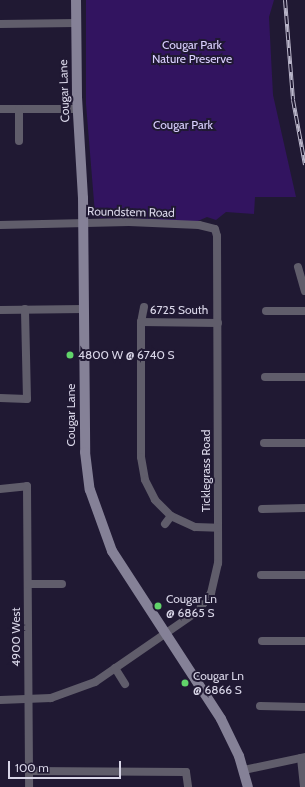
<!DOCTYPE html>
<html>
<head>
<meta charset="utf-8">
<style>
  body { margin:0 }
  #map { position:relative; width:305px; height:787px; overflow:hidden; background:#201933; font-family:Cabin,sans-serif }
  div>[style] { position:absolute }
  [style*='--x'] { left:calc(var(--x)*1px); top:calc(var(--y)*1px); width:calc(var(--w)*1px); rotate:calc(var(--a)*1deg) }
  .green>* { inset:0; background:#321460 }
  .street>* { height:8px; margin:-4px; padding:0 4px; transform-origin:4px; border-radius:4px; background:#605d6b }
  .secondary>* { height:10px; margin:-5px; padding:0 5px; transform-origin:5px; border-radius:5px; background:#858197 }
  .rail>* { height:4px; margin-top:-2px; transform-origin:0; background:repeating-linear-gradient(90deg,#201933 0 8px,#bbb7cb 0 16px); box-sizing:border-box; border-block:1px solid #bbb7cb }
  .dots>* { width:11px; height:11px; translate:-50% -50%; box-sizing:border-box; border:2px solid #201933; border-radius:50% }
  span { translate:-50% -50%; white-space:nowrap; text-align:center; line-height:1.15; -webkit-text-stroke:4px #201933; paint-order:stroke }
  .park-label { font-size:12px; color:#dad0fe }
  .street-label { font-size:12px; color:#d8d5e7 }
  .poi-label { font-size:12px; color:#d8d5e7 }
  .left { translate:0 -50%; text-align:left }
  .scale { position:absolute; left:8px; top:761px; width:113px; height:18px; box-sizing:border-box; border:2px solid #d8d5e7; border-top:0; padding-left:5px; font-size:12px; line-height:14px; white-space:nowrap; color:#d8d5e7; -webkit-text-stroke:3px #201933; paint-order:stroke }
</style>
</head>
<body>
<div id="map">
  <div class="green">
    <i style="clip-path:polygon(86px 0,274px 0,269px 17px,273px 95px,296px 197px,255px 197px,254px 214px,226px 212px,216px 220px,207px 217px,198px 221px,153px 221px,101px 218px,95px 214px,86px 104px)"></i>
  </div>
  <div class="street">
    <i style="--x:0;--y:24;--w:76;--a:-0.8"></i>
    <i style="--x:0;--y:109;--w:77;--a:0"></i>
    <i style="--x:19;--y:141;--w:32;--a:-90"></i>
    <i style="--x:0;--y:225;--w:129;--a:-1.3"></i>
    <i style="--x:129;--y:222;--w:70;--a:2.5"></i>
    <i style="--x:199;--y:225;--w:16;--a:14"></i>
    <i style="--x:215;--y:229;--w:7;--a:74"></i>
    <i style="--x:217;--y:236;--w:327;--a:89.8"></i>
    <i style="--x:218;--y:563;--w:31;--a:103"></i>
    <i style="--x:211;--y:593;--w:22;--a:126"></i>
    <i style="--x:198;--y:611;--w:125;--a:145.4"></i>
    <i style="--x:95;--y:682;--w:47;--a:160"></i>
    <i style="--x:51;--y:698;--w:51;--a:177.8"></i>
    <i style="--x:298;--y:267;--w:25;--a:74"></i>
    <i style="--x:144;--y:307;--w:15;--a:101"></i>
    <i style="--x:141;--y:322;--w:135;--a:90"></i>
    <i style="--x:141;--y:457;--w:23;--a:80"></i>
    <i style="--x:145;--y:480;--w:22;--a:63"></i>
    <i style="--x:155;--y:500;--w:23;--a:45"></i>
    <i style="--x:171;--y:516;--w:26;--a:25"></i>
    <i style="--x:195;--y:527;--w:23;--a:2"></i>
    <i style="--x:0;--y:310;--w:84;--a:-0.7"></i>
    <i style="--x:266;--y:311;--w:39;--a:0"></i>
    <i style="--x:141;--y:322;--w:77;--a:0.7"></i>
    <i style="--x:265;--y:377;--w:40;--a:0"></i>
    <i style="--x:0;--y:398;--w:27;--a:2"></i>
    <i style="--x:27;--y:399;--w:90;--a:-91.3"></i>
    <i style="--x:264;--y:443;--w:41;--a:0"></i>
    <i style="--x:0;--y:489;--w:27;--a:-6"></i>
    <i style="--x:27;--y:486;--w:301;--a:89.6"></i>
    <i style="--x:262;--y:509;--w:43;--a:-1.3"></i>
    <i style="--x:165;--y:524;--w:10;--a:-53"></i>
    <i style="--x:261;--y:575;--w:44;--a:0"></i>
    <i style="--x:28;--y:584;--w:34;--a:0"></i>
    <i style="--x:262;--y:641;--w:43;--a:0"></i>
    <i style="--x:115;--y:668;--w:19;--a:58"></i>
    <i style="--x:260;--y:706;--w:45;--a:1.3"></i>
    <i style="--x:301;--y:758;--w:29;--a:84"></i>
    <i style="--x:244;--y:770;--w:62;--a:-12"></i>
    <i style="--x:29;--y:771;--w:157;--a:0.4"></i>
    <i style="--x:186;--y:772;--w:15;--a:82"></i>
  </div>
  <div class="secondary">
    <i style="--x:76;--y:0;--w:97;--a:89.4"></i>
    <i style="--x:77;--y:97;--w:101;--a:86.6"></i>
    <i style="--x:83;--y:198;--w:254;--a:89.5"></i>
    <i style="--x:85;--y:452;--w:38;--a:83"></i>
    <i style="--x:90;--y:490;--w:65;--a:70.2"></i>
    <i style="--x:112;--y:551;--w:200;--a:57"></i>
    <i style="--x:221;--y:719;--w:41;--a:64.1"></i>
    <i style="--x:239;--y:756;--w:32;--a:74"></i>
  </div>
  <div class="rail">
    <i style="--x:285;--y:0;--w:100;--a:85.4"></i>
    <i style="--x:293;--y:100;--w:66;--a:79.5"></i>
  </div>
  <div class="dots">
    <i style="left:70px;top:355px;background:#61d46a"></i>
    <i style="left:158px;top:606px;background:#61d46a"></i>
    <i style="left:185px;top:683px;background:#61d46a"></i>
  </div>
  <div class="park-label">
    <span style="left:192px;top:52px">Cougar Park<br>Nature Preserve</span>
    <span style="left:183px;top:125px">Cougar Park</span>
  </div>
  <div class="street-label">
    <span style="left:64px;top:91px;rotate:-92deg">Cougar Lane</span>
    <span style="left:131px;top:212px;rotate:1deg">Roundstem Road</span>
    <span style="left:179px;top:310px">6725 South</span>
    <span style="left:71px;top:415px;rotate:-90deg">Cougar Lane</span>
    <span style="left:206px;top:471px;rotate:-90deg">Ticklegrass Road</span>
    <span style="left:16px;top:637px;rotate:-90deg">4900 West</span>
  </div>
  <div class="poi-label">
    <span class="left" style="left:78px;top:355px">4800 W @ 6740 S</span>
    <span class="left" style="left:166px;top:606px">Cougar Ln<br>@ 6865 S</span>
    <span class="left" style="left:193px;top:683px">Cougar Ln<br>@ 6866 S</span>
  </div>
  <div class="scale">100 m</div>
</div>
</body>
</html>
